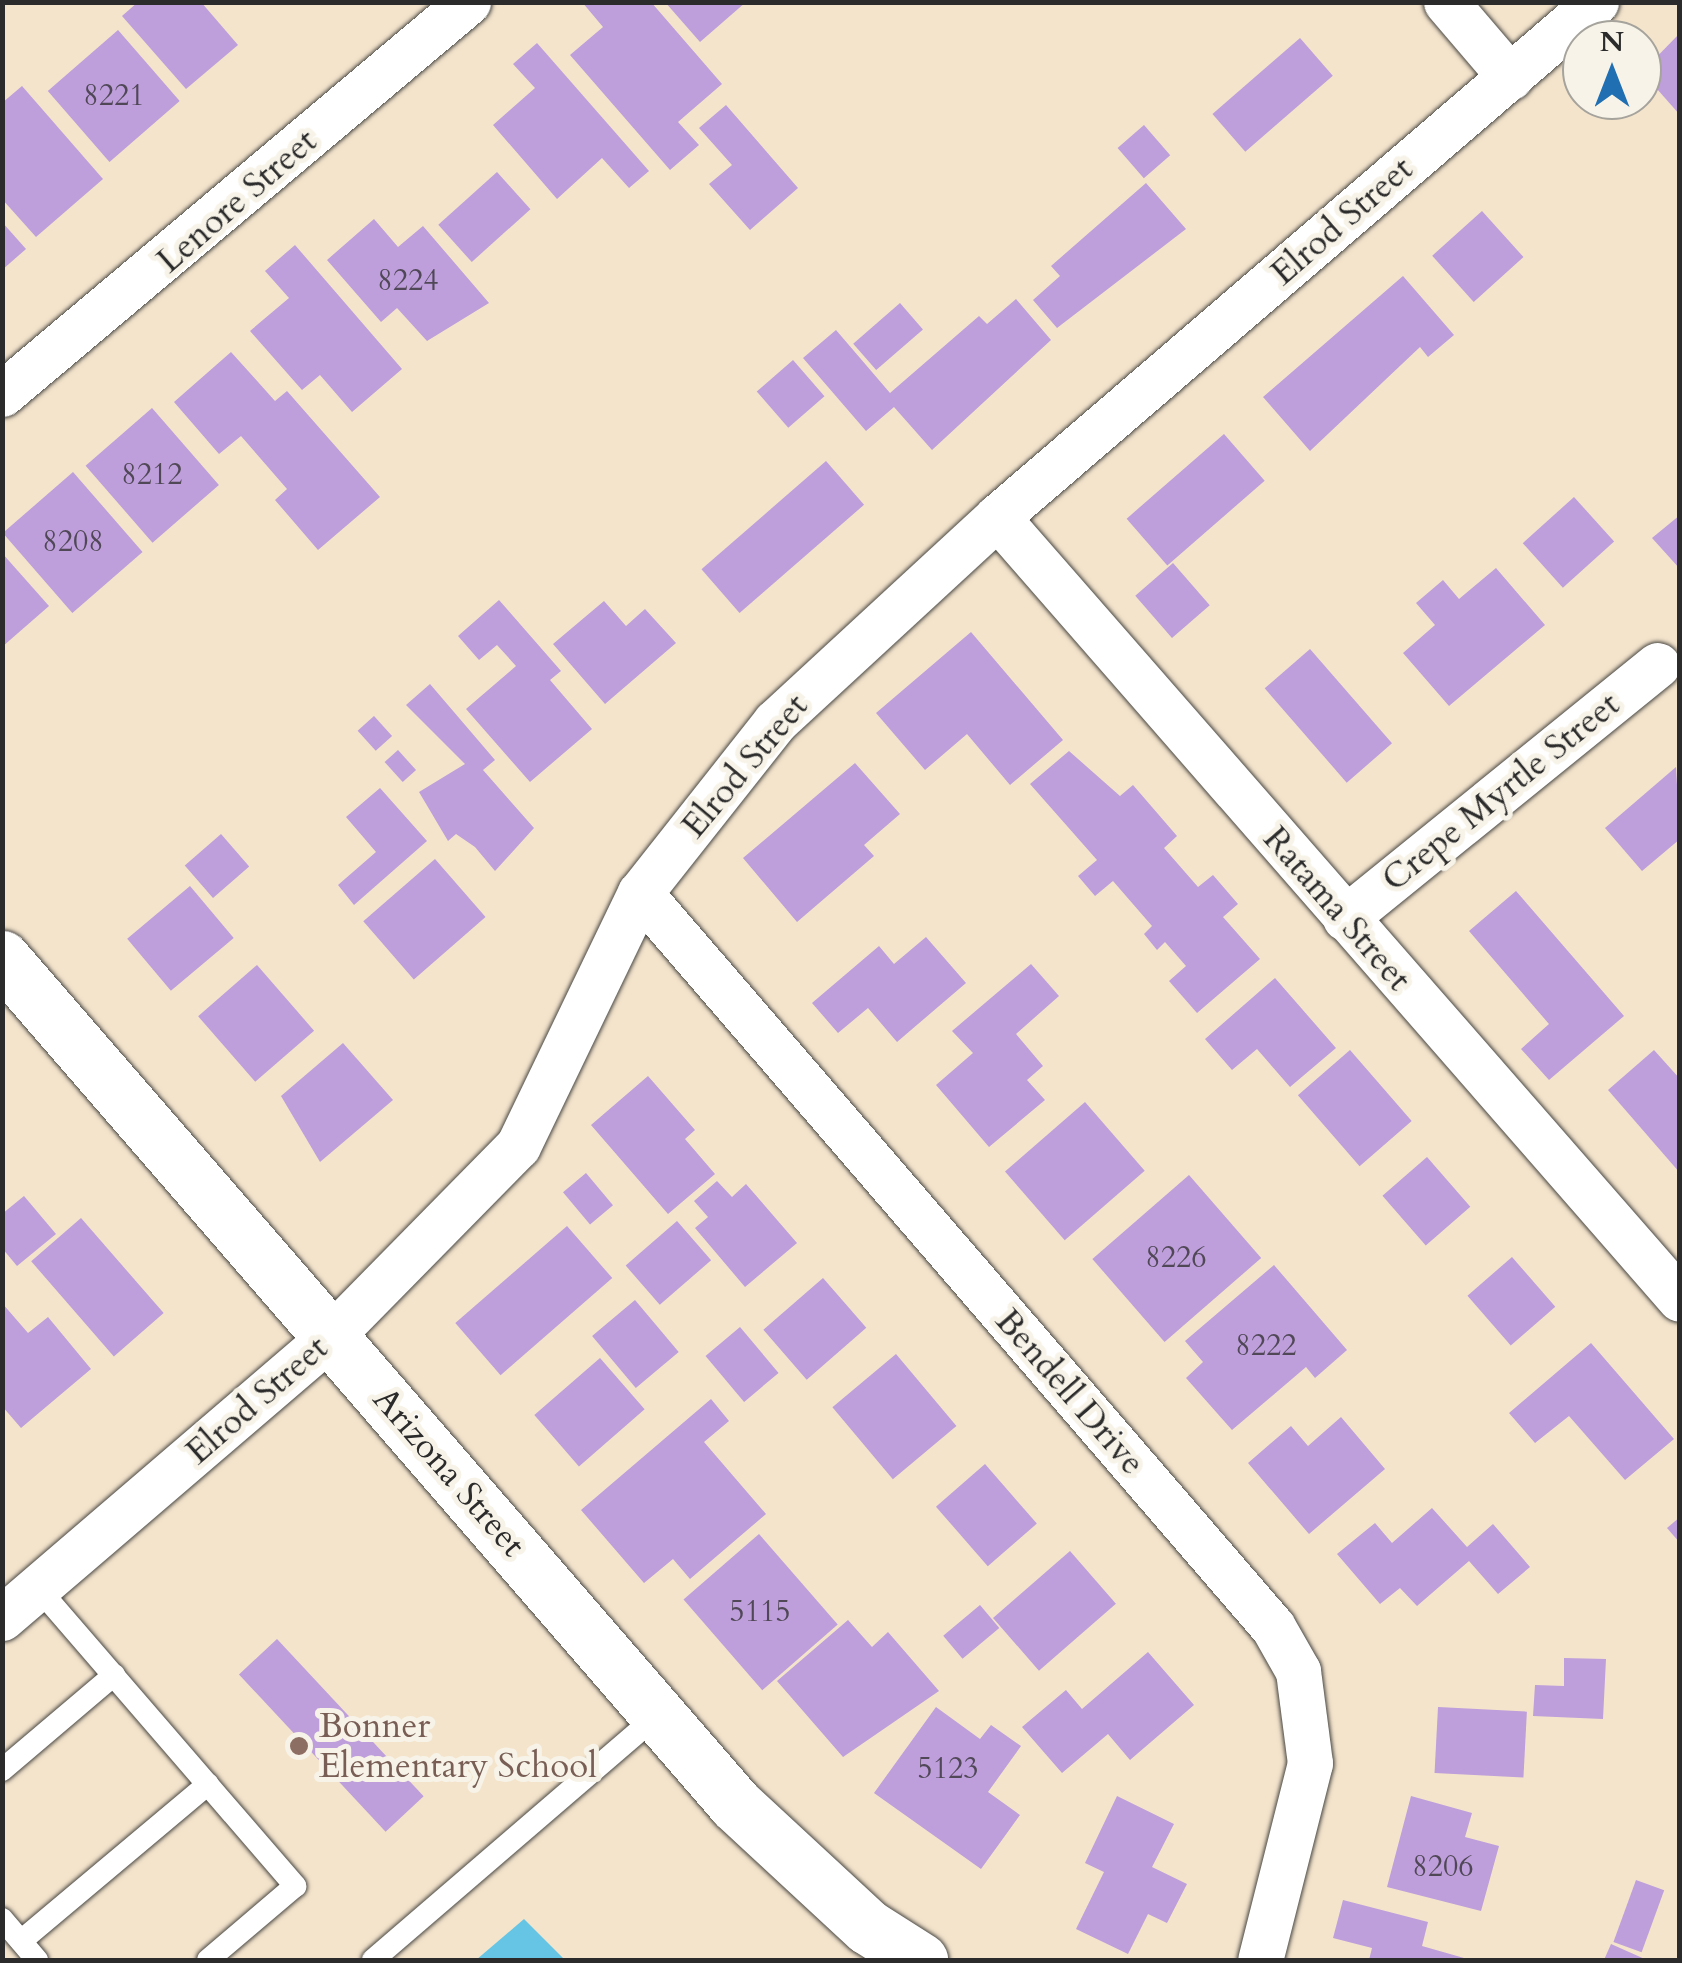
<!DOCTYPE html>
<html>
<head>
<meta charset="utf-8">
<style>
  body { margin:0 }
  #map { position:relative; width:1682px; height:1963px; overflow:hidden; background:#f4e4cc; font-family:Cardo,serif }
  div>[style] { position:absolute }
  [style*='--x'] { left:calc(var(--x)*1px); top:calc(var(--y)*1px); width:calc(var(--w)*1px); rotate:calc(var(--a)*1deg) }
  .water>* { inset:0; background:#66c5e4 }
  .building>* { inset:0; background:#be9edb; transform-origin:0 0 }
  .roads { filter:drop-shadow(0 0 2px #494743) drop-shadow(0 0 2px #494743) }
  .service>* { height:22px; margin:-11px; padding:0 11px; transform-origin:11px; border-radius:11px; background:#fff }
  .minor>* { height:45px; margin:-22.5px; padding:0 22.5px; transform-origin:22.5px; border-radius:22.5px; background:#fff }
  .tertiary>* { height:55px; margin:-27.5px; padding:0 27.5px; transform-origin:27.5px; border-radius:27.5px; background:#fff }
  .dots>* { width:28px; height:28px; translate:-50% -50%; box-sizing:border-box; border:5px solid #f7f3e8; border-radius:50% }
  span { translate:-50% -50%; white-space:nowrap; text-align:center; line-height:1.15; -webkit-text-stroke:10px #f7f3e8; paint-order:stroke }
  .number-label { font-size:30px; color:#504857 }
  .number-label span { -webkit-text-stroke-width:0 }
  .street-label { font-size:35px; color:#2b2b2b }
  .education-label { font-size:35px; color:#785e54 }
  .left { translate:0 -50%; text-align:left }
  .frame { position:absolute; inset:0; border:5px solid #2b2b2b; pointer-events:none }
  .north { position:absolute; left:1562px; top:20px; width:100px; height:100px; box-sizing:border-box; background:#f7f3e8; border:2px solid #a5a39c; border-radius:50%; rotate:0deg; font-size:28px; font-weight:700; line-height:40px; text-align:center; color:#2b2b2b }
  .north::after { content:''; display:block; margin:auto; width:35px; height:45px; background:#1f6fb2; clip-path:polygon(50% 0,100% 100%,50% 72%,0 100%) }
</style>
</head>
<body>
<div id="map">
  <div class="water">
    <i style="clip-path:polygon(524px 1919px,565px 1960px,476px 1960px)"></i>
  </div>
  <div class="building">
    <i style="clip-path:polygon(138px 2px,201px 2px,238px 45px,186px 89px,122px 16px)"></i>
    <i style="clip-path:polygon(582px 2px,651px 2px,722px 84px,678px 122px,699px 145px,670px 170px,570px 55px,603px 27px)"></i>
    <i style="clip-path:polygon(665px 2px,746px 2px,700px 42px)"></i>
    <i style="left:118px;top:30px;width:94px;height:93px;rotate:49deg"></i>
    <i style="clip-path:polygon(1680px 33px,1680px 115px,1642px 72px)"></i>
    <i style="left:1300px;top:38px;width:50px;height:116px;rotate:49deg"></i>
    <i style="clip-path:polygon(537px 43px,649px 171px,629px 188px,602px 158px,557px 199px,493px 125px,535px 88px,513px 64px)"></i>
    <i style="clip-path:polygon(22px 86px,103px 179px,36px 237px,2px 199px,2px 103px)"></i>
    <i style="clip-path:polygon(726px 105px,798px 188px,750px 230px,709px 184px,732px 165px,699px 128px)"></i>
    <i style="left:1144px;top:125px;width:40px;height:35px;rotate:49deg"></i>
    <i style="left:497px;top:172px;width:50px;height:79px;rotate:48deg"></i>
    <i style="clip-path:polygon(1146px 183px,1186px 229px,1057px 328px,1033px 300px,1060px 276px,1051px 266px)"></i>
    <i style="left:1482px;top:211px;width:62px;height:67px;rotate:48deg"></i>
    <i style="clip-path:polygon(374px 219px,398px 247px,423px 226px,489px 303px,427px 341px,397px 308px,381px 322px,327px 260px)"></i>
    <i style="clip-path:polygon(2px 222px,26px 249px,2px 270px)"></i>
    <i style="clip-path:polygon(295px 245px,402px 369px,352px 412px,320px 375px,302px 390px,250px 331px,289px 298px,265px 271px)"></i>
    <i style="clip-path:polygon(1403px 276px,1454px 335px,1428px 357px,1420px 347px,1310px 451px,1263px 397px)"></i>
    <i style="clip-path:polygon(1016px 299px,1051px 340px,932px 450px,894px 407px,866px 431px,803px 358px,836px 330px,890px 393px,979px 316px,987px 324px)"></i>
    <i style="left:900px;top:303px;width:35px;height:62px;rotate:49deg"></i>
    <i style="clip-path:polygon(231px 352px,275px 401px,287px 391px,380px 497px,318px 550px,275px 500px,287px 489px,241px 436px,219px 454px,174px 402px)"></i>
    <i style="left:793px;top:360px;width:48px;height:48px;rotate:49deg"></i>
    <i style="left:152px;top:408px;width:102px;height:88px;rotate:49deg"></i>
    <i style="left:1224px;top:434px;width:62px;height:129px;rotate:49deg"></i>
    <i style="left:826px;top:461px;width:58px;height:165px;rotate:49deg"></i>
    <i style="left:73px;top:472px;width:106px;height:93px;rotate:49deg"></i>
    <i style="left:1574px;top:497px;width:60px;height:69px;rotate:48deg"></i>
    <i style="clip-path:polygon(1680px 515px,1680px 569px,1652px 538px)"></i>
    <i style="clip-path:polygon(2px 553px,49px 606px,2px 647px)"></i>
    <i style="left:1173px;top:563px;width:56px;height:50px;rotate:49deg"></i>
    <i style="clip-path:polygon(1496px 568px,1545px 625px,1449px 706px,1403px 653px,1435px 625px,1416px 603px,1443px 580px,1459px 599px)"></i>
    <i style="clip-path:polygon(499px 600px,561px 671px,550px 680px,592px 729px,530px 782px,466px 709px,516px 666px,497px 645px,479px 660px,458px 636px)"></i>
    <i style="clip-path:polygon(604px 601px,626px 626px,645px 609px,676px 643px,605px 704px,553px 644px)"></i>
    <i style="clip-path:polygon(971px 632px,1063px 740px,1010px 785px,967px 734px,925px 770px,876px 713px)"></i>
    <i style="left:1310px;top:649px;width:125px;height:60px;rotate:49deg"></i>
    <i style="clip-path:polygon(430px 684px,495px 760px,483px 770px,534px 828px,495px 871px,475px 847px,456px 834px,448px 841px,419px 792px,465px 764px,406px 705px)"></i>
    <i style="left:374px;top:716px;width:27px;height:22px;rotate:48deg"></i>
    <i style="left:398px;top:750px;width:27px;height:18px;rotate:48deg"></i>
    <i style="clip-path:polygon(1069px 751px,1120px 796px,1133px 785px,1177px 836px,1164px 848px,1198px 887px,1213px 875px,1238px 904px,1223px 917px,1260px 959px,1197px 1013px,1169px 981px,1186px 966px,1165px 942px,1157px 950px,1144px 934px,1152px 926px,1113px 881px,1095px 896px,1078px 876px,1097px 860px,1030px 784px)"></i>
    <i style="clip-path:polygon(855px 763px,900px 814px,864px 845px,874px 856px,797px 922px,743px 858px)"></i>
    <i style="clip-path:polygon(1676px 767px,1680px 839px,1642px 871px,1605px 828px)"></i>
    <i style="clip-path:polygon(380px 788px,427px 841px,354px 905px,338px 885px,376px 852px,346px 817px)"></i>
    <i style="left:221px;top:834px;width:43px;height:48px;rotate:49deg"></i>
    <i style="left:435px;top:859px;width:77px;height:95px;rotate:49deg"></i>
    <i style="left:190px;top:886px;width:68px;height:82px;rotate:50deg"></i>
    <i style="clip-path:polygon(1516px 891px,1624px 1016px,1549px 1080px,1521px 1049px,1549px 1024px,1469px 931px)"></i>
    <i style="clip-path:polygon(926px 937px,966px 983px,897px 1042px,868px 1008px,838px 1033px,812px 1003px,879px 946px,894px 964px)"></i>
    <i style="clip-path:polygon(1031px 964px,1059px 996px,1016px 1034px,1043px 1066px,1027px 1080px,1045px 1100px,989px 1147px,936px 1085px,973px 1053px,952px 1031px)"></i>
    <i style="left:257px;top:965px;width:87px;height:78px;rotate:49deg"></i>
    <i style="clip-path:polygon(1275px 978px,1336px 1048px,1290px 1087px,1257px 1049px,1232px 1070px,1205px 1039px)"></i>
    <i style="clip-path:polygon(343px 1043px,393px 1100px,320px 1162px,281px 1096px)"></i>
    <i style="left:1350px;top:1050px;width:94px;height:69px;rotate:49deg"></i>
    <i style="clip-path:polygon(1654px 1050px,1680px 1079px,1680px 1173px,1608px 1090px)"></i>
    <i style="clip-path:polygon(648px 1076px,695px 1130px,685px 1139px,715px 1174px,668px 1214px,591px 1125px)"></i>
    <i style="left:1085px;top:1102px;width:91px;height:106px;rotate:49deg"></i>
    <i style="left:1427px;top:1157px;width:66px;height:59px;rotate:49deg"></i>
    <i style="left:586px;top:1173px;width:42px;height:30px;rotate:50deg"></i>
    <i style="left:1189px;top:1175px;width:110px;height:128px;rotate:49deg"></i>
    <i style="clip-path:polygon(717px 1181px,732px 1197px,746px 1184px,797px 1243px,745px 1287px,695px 1228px,708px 1217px,694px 1201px)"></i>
    <i style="clip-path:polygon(24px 1196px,56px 1234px,17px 1266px,2px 1248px,2px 1214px)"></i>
    <i style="left:81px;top:1218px;width:126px;height:66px;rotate:49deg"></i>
    <i style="left:677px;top:1221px;width:52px;height:68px;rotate:49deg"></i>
    <i style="left:567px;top:1226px;width:69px;height:148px;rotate:49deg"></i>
    <i style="left:1512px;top:1257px;width:66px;height:59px;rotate:49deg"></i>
    <i style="clip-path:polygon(1274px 1265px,1347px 1350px,1315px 1378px,1306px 1367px,1232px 1430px,1186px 1378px,1203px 1362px,1185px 1341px)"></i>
    <i style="left:823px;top:1278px;width:66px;height:79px;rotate:49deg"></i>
    <i style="left:635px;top:1300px;width:68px;height:56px;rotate:50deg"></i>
    <i style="clip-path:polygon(2px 1303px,28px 1333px,48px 1317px,91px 1369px,21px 1428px,2px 1406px)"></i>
    <i style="left:740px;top:1327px;width:60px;height:45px;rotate:50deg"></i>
    <i style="clip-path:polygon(1591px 1343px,1674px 1439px,1625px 1480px,1569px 1416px,1535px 1443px,1509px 1413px)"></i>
    <i style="left:896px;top:1354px;width:94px;height:83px;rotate:50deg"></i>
    <i style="left:600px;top:1358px;width:68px;height:87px;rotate:49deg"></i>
    <i style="clip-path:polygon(711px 1399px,729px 1421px,704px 1442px,766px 1514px,690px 1579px,673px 1559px,644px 1583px,581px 1510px)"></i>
    <i style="clip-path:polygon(1341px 1417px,1385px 1469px,1309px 1534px,1248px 1463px,1291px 1426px,1308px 1446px)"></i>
    <i style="left:985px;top:1464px;width:79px;height:65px;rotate:49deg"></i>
    <i style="clip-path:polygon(1432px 1508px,1467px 1547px,1493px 1524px,1530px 1567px,1498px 1594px,1469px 1561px,1417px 1606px,1400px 1588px,1380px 1604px,1337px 1554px,1375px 1523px,1392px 1543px)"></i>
    <i style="clip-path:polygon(1680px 1517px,1680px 1543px,1667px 1528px)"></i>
    <i style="left:759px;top:1534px;width:120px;height:100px;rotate:49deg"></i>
    <i style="left:1070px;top:1551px;width:70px;height:102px;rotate:49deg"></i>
    <i style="left:980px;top:1605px;width:30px;height:48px;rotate:50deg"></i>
    <i style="clip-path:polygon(848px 1620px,872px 1647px,888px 1632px,939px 1691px,843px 1757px,777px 1681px)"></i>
    <i style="left:277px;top:1639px;width:215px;height:52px;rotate:47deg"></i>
    <i style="clip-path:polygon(1148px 1652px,1194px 1705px,1130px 1760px,1108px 1734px,1062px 1773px,1022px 1727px,1066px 1690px,1082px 1709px)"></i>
    <i style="clip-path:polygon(1564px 1658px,1606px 1659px,1603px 1719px,1533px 1716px,1535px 1685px,1564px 1686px)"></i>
    <i style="clip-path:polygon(936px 1707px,980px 1739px,991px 1725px,1021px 1746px,988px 1792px,1020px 1815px,981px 1869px,874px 1793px)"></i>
    <i style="left:1438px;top:1707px;width:89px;height:66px;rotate:3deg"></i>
    <i style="clip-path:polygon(1117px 1796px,1174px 1824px,1152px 1867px,1187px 1884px,1167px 1923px,1148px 1914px,1128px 1954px,1076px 1929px,1104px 1872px,1085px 1863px)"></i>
    <i style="clip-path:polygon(1411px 1796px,1472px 1813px,1465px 1837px,1499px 1846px,1481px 1911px,1387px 1887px)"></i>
    <i style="left:1636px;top:1880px;width:30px;height:66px;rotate:20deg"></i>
    <i style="clip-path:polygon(1343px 1900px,1428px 1922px,1422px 1946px,1471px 1960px,1369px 1960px,1372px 1948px,1333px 1938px)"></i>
    <i style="clip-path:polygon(1611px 1944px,1647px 1960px,1604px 1960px)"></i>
  </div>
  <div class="roads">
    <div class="service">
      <i style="--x:38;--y:1588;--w:394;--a:49.2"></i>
      <i style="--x:295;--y:1886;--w:114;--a:139.6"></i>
      <i style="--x:2;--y:1770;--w:147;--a:-40.3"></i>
      <i style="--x:2;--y:1919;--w:54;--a:49.5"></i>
      <i style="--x:21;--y:1941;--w:244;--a:-40"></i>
      <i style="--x:373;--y:1960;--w:376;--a:-40.7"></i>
    </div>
    <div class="minor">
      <i style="--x:1446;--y:2;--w:99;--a:49.5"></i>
      <i style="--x:2;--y:394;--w:609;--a:-40.07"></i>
      <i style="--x:997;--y:517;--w:1038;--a:48.87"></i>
      <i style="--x:640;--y:893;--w:969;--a:49.23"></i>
      <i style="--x:1273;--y:1627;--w:51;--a:60.4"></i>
      <i style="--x:1298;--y:1671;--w:93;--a:82.6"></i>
      <i style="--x:1310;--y:1763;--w:203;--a:104.2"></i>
      <i style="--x:1345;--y:918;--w:402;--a:-39"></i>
      <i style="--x:2;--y:1618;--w:435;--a:-40.6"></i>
      <i style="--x:332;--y:1335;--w:265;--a:-45.5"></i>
      <i style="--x:518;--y:1146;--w:281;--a:-64.3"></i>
      <i style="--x:640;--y:893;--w:218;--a:-51.7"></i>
      <i style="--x:775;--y:722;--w:302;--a:-42.7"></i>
      <i style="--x:997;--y:517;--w:790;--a:-40.69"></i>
    </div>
    <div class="tertiary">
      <i style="--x:2;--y:958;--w:1119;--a:49.09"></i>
      <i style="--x:735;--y:1804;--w:181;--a:42.8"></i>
      <i style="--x:868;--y:1927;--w:62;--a:32.4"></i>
    </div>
  </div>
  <div class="dots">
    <i style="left:299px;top:1746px;background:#8d6e63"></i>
  </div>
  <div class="number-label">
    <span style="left:114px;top:96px">8221</span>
    <span style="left:408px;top:281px">8224</span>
    <span style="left:152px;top:475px">8212</span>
    <span style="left:73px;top:542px">8208</span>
    <span style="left:1176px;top:1258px">8226</span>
    <span style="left:1266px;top:1346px">8222</span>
    <span style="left:760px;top:1612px">5115</span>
    <span style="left:948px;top:1769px">5123</span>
    <span style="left:1443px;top:1867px">8206</span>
  </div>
  <div class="street-label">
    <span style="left:237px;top:201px;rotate:-41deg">Lenore Street</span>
    <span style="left:1342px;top:221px;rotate:-41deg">Elrod Street</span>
    <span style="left:745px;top:766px;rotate:-50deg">Elrod Street</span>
    <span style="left:1501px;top:792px;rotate:-39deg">Crepe Myrtle Street</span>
    <span style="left:1337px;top:909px;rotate:49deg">Ratama Street</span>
    <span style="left:1070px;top:1392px;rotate:49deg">Bendell Drive</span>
    <span style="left:257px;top:1400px;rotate:-41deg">Elrod Street</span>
    <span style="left:449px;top:1472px;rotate:49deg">Arizona Street</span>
  </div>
  <div class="education-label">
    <span class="left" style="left:319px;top:1746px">Bonner<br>Elementary School</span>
  </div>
  <div class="frame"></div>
  <div class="north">N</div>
</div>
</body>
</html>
